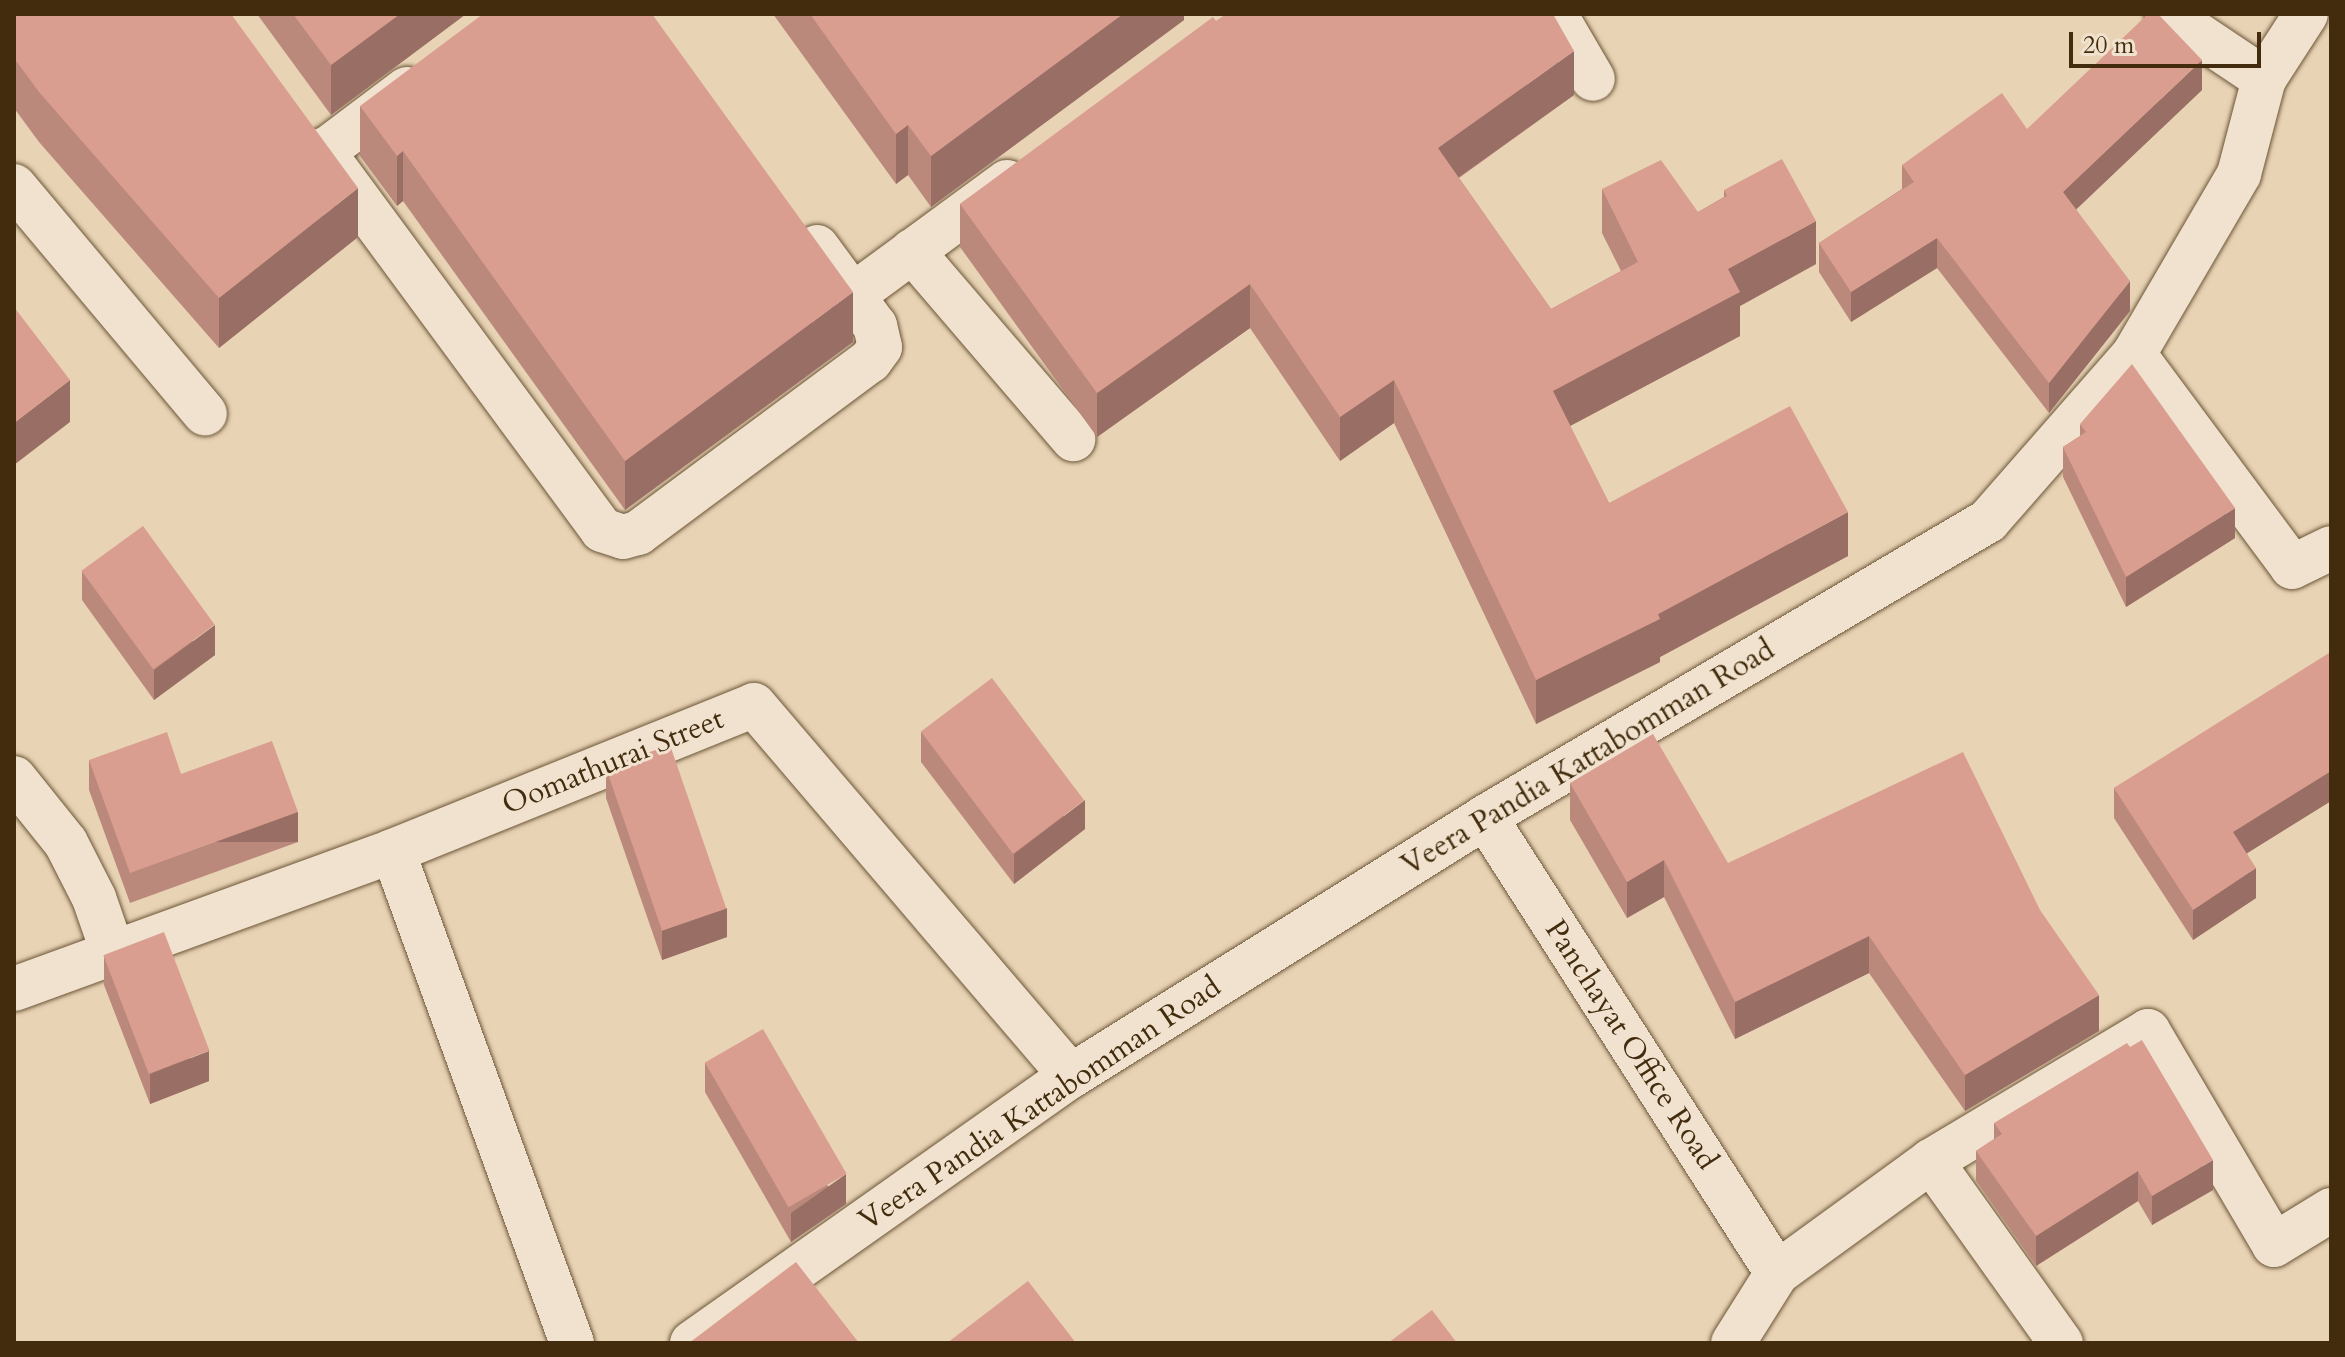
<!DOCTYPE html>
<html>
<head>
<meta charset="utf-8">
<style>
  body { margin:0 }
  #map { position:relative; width:2345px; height:1357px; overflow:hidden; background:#e8d3b5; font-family:Cardo,serif }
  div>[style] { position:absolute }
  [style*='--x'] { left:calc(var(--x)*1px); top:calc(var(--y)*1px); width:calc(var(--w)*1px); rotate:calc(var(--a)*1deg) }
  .roads { filter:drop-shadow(0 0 2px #6c5637) drop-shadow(0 0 2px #6c5637) }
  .street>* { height:44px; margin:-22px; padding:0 22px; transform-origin:22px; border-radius:22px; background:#f0e2cf }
  .wall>* { inset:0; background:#bb887c }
  .shaded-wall>* { inset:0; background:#996f65; transform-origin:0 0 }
  .building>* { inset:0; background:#da9e90; transform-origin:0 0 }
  span { translate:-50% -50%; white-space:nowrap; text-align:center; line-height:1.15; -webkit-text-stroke:6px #f0e2cf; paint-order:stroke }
  .street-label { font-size:30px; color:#422c0d }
  .frame { position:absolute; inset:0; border:16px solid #422c0d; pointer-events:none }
  .scale { position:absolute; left:2069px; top:32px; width:192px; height:36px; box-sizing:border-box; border:4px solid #422c0d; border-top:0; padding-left:10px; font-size:24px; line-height:28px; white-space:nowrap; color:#422c0d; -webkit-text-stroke:6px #f0e2cf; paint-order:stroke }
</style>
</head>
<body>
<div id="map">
  <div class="roads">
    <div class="street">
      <i style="--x:1555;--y:14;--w:75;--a:59.7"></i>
      <i style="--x:2167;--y:14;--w:117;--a:33.8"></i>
      <i style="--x:322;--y:150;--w:472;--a:53.6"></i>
      <i style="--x:602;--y:530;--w:22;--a:18"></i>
      <i style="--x:623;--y:537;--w:16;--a:-15"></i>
      <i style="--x:638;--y:533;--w:289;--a:-36.6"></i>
      <i style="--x:870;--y:361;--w:17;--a:-54"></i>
      <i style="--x:880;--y:347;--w:22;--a:-103"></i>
      <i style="--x:875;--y:326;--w:98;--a:-126.3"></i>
      <i style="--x:323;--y:152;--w:105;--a:-36.9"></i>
      <i style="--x:14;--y:186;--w:297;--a:50"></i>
      <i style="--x:912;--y:251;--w:248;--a:49.4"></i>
      <i style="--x:853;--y:295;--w:191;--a:-36.3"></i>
      <i style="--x:2134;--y:354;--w:265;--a:53.4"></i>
      <i style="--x:2292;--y:567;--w:43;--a:-26"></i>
      <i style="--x:14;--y:778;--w:83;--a:51.3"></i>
      <i style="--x:66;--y:843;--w:62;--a:63"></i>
      <i style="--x:94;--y:898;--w:58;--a:70.9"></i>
      <i style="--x:1485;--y:817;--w:541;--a:57.37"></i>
      <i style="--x:393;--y:851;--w:524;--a:70.01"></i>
      <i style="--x:14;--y:989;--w:403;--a:-20"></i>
      <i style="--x:393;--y:851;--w:389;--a:-22"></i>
      <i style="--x:754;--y:705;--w:488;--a:49.5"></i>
      <i style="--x:1931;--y:1161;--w:224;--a:54.5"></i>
      <i style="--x:692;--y:1343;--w:464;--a:-35.2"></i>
      <i style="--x:1071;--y:1076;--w:488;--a:-32"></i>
      <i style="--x:1485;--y:817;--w:584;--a:-30.48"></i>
      <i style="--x:1988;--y:521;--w:222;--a:-48.8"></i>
      <i style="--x:2134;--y:354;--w:208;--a:-59.7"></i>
      <i style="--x:2239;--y:174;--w:98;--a:-75.3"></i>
      <i style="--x:2264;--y:79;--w:77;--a:-57.1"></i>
      <i style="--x:1733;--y:1343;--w:83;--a:-57.8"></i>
      <i style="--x:1777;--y:1273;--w:190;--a:-36"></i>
      <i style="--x:1931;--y:1161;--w:253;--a:-30.9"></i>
      <i style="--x:2148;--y:1031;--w:248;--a:59.5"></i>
      <i style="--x:2274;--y:1245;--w:67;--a:-31.6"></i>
    </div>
  </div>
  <div class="wall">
    <i style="clip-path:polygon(14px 14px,358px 237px,219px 348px,39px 142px,14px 108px)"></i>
    <i style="clip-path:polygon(257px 14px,466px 14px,331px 115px)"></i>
    <i style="clip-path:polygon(773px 14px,1184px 14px,1184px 20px,931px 207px,908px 175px,896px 184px)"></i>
    <i style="clip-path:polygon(1216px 21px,1574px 95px,1459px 178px,1551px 309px,1621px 271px,1602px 233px,1602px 189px,1698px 212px,1724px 197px,1724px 190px,1816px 264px,1740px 306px,1740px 336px,1570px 426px,1609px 503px,1848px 556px,1660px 657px,1660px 662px,1536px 724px,1394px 423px,1340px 461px,1250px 328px,1097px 437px,960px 247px,960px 204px)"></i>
    <i style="clip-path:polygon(2202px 90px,2076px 209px,2130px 311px,2049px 413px,1937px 268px,1851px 322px,1819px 272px,1819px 243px,1902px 189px,1902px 165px,2027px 129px)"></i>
    <i style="clip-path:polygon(360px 106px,853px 342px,625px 510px,403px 201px,397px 206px,360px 156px)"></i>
    <i style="clip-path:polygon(2080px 424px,2235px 538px,2126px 607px,2063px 477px,2063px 447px,2080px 436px)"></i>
    <i style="clip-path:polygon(82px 571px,215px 655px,154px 700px,82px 600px)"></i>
    <i style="clip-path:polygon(2331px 657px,2331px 801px,2247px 853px,2256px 898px,2193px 940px,2114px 818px,2114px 788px)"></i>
    <i style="clip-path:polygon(921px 732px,1085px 829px,1014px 884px,921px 762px)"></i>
    <i style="clip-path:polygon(89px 760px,181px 774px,298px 842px,130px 903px,89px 790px)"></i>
    <i style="clip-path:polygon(606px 768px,727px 937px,662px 960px,606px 798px)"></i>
    <i style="clip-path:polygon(1570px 783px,1728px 863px,2099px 1031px,1965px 1111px,1869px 973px,1735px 1039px,1664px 897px,1627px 918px,1570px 820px)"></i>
    <i style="clip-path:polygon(104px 956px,209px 1081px,150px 1104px,104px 985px)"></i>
    <i style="clip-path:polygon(705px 1062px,846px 1204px,791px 1242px,705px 1092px)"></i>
    <i style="clip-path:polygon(1994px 1123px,2213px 1190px,2152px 1225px,2138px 1201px,2036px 1266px,1976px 1181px,1976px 1151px,1994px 1139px)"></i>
  </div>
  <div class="shaded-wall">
    <i style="clip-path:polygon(400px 14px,466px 14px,331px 115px,331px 65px)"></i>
    <i style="clip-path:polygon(1123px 14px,1184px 14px,1184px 20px,931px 207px,931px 156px)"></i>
    <i style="clip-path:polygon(1574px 51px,1574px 95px,1438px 192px,1438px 148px)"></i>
    <i style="clip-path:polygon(2202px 60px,2202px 90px,2063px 222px,2063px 192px)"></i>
    <i style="clip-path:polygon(908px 125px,908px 175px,896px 184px,896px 134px)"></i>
    <i style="clip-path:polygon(403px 151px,403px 201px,397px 206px,397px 156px)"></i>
    <i style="clip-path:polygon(358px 188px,358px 237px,219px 348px,219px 298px)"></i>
    <i style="clip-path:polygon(1816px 221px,1816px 264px,1740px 306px,1740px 336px,1553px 435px,1553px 391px,1728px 269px)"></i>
    <i style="clip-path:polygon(1937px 238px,1937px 268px,1851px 322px,1851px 292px)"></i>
    <i style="clip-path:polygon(2130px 281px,2130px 311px,2049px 413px,2049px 383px)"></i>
    <i style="clip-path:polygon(1250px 284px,1250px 328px,1097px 437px,1097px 393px)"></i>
    <i style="clip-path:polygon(853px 292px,853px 342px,625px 510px,625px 461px)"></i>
    <i style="clip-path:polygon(70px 380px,70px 422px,14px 465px,14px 423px)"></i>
    <i style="clip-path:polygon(1394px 380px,1394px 423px,1340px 461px,1340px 417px)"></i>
    <i style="clip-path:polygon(2235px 508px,2235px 538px,2126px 607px,2126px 577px)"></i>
    <i style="clip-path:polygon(1848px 512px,1848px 556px,1660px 657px,1660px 662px,1536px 724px,1536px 680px)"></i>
    <i style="clip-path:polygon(215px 625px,215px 655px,154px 700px,154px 670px)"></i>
    <i style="clip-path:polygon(2331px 771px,2331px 801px,2233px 862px,2233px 832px)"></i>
    <i style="clip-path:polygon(1085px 800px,1085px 829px,1014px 884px,1014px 854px)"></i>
    <i style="left:298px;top:812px;width:30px;height:179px;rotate:90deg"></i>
    <i style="clip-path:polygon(1664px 860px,1664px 897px,1627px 918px,1627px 882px)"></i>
    <i style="clip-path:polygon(2256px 868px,2256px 898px,2193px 940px,2193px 910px)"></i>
    <i style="clip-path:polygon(727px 908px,727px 937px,662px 960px,662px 930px)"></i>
    <i style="clip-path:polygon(1869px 936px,1869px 973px,1735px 1039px,1735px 1002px)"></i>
    <i style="clip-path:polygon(2099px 995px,2099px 1031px,1965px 1111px,1965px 1075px)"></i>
    <i style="clip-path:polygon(209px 1051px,209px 1081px,150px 1104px,150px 1074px)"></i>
    <i style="clip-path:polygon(2213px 1160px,2213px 1190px,2152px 1225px,2152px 1196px)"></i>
    <i style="clip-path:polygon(2138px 1171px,2138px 1201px,2036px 1266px,2036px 1236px)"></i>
    <i style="clip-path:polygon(846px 1174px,846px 1204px,791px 1242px,791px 1213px)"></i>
  </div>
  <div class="building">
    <i style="clip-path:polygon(14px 14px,231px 14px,358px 188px,219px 298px,39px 92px,14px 58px)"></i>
    <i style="clip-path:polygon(293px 14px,400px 14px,331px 65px)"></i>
    <i style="clip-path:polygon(483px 14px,652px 14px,853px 292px,625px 461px,403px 151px,397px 156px,360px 106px)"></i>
    <i style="clip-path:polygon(810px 14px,1123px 14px,931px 156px,908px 125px,896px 134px)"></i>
    <i style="clip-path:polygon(1226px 14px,1553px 14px,1574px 51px,1438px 148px,1551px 309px,1638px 262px,1602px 189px,1661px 160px,1698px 212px,1727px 196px,1724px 190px,1782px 159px,1816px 221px,1728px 269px,1740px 292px,1553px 391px,1609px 503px,1790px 406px,1848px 512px,1658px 614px,1660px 619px,1536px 680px,1394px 380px,1340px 417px,1250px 284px,1097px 393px,960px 204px,1213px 17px,1216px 21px)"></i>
    <i style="clip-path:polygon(2148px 14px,2158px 14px,2202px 60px,2063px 192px,2130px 281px,2049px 383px,1937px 238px,1851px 292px,1819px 243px,1914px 182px,1902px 165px,2002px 93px,2027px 129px)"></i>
    <i style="clip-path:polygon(14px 307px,70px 380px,14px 423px)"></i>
    <i style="clip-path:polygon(2132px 364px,2235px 508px,2126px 577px,2063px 447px,2086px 432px,2080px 424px)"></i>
    <i style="left:143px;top:526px;width:122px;height:76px;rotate:54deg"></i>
    <i style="clip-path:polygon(2329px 653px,2331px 657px,2331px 771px,2233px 832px,2256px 868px,2193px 910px,2114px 788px)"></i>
    <i style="left:992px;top:678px;width:153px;height:89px;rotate:53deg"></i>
    <i style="clip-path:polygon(167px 732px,181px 774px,272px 741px,298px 812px,130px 873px,89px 760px)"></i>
    <i style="clip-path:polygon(1653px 734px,1728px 863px,1963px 752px,2040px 910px,2099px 995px,1965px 1075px,1869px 936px,1735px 1002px,1664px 860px,1627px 882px,1570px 783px)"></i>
    <i style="left:670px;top:745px;width:173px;height:68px;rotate:71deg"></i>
    <i style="left:164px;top:932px;width:127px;height:65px;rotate:69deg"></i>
    <i style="left:763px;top:1029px;width:167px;height:67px;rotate:60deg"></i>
    <i style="clip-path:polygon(2142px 1040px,2213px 1160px,2152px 1196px,2138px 1171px,2036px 1236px,1976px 1151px,2002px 1134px,1994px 1123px,2127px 1043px,2130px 1047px)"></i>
    <i style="clip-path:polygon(796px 1262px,859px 1343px,689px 1343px)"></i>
    <i style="clip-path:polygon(1028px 1281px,1076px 1343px,947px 1343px)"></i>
    <i style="clip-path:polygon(1432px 1310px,1457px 1343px,1388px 1343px)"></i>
  </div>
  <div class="street-label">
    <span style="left:1588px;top:758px;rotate:-31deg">Veera Pandia Kattabomman Road</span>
    <span style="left:613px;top:762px;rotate:-22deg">Oomathurai Street</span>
    <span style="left:1631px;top:1045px;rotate:57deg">Panchayat Office Road</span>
    <span style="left:1040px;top:1104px;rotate:-34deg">Veera Pandia Kattabomman Road</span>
  </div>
  <div class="frame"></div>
  <div class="scale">20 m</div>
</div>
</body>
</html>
